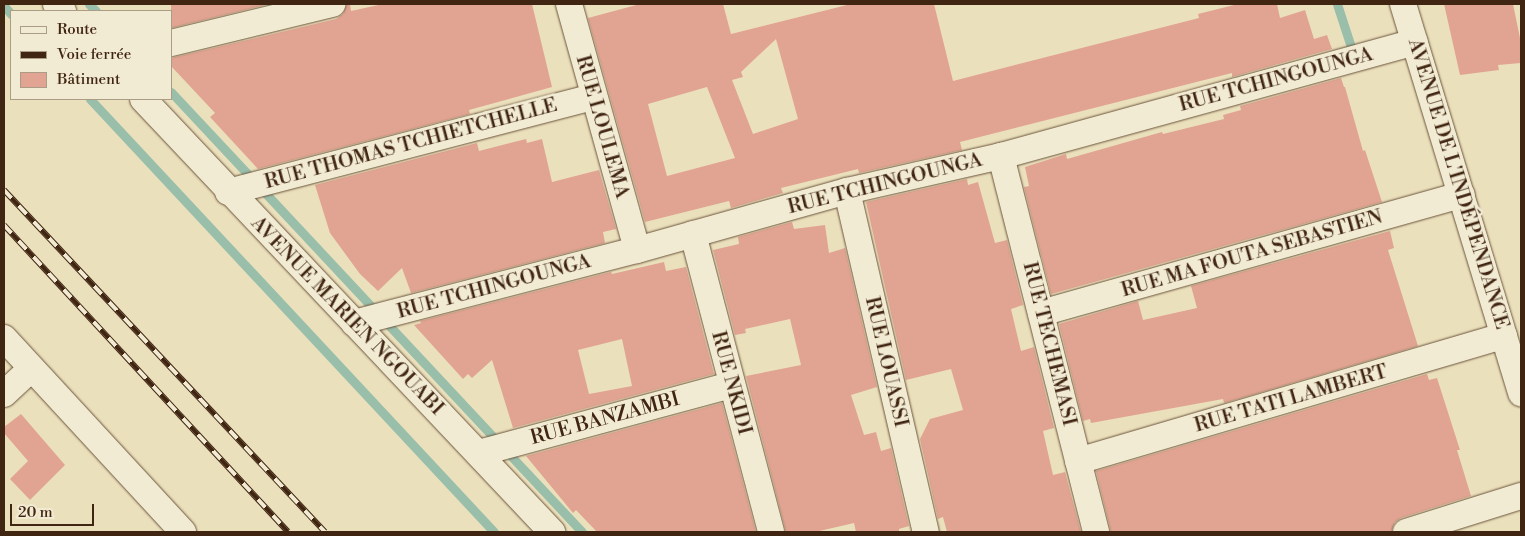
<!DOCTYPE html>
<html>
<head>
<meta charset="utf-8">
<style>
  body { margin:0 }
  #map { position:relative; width:1525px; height:536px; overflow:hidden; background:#ebe0bc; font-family:"Libre Bodoni",serif }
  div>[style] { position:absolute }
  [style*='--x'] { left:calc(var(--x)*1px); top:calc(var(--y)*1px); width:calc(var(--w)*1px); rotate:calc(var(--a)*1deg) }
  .stream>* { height:9px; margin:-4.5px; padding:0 4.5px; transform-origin:4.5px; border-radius:4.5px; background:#99beaa }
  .building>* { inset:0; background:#e1a492 }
  .roads { filter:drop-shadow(0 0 1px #6b543c) drop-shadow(0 0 1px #6b543c) }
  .minor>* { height:26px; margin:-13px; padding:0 13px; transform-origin:13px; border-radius:13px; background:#f2ebd3 }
  .rail>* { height:5.5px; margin-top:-2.75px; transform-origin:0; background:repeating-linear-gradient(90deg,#f2ebd3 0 11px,#402512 0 22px); box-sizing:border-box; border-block:1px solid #402512 }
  span { translate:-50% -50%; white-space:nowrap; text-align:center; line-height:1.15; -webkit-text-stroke:5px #f2ebd3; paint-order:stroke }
  .street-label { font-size:20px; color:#402512 }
  .frame { position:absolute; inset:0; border:5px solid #402512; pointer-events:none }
  .legend { position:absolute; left:10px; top:10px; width:162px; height:90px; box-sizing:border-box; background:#f2ebd3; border:1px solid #ab9c86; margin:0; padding:6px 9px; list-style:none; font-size:15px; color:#402512 }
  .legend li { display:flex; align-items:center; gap:10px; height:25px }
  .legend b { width:25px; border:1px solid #ab9c86 }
  .scale { position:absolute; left:10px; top:504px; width:84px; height:22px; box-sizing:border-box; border:2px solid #402512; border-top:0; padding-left:6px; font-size:15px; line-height:18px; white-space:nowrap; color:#402512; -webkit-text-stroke:4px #f2ebd3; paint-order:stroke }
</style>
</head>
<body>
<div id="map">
  <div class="stream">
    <i style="--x:89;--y:4;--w:10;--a:45"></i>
    <i style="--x:1337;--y:4;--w:55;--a:71.9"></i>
    <i style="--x:4;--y:6;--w:11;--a:49"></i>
    <i style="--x:171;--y:92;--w:602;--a:46.95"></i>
    <i style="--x:90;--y:99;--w:592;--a:46.98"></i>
  </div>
  <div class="building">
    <i style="clip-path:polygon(171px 4px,269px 4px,171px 28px)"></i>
    <i style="clip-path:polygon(347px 4px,350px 4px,351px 11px,383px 4px,532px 4px,552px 87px,469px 110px,470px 114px,258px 169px,210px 117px,215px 113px,171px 66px,171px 58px,336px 19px,343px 14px)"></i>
    <i style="clip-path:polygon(evenodd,640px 4px,723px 4px,731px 34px,851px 4px,934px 4px,953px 81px,1199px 18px,1198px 14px,1238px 4px,1277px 4px,1280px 18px,1305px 10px,1314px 39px,1327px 35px,1332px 49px,1232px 77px,1232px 73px,960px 142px,962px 150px,859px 173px,858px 169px,781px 188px,783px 193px,731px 208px,729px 201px,645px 222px,588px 18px,640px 4px,776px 39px,798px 119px,753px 134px,732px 80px,743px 77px,741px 72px,776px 39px,640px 4px,707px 87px,735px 158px,667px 176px,648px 104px,707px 87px)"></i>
    <i style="clip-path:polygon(1444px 4px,1513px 4px,1521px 43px,1521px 63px,1498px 65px,1499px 70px,1460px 75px)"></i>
    <i style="clip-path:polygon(1341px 78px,1344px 87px,1345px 87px,1363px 151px,1365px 150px,1382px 202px,1051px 294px,1024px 187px,1029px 186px,1025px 167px,1066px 154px,1067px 159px,1162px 132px,1163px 134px,1224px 119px,1223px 115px,1241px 110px,1240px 106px)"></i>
    <i style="clip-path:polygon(526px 139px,527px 143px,542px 139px,552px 182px,599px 170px,616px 229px,603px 232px,605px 243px,411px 293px,402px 268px,378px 291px,360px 274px,330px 233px,315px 185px,477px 143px,479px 151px)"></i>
    <i style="clip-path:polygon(967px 179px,968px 185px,978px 182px,995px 243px,1007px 240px,1023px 305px,1011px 309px,1021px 351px,1034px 347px,1054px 428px,1043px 431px,1053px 475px,1065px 472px,1081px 532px,947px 532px,943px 517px,938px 519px,920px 439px,930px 419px,963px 410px,951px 369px,906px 380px,866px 202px)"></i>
    <i style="clip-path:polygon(792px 222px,794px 229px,825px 225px,829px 253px,845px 248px,877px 387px,851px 395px,864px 435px,876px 432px,881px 451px,891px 448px,909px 526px,899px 529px,899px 532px,856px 532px,854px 523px,815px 532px,786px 532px,746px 376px,801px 365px,790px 319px,745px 329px,746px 333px,735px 335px,713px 250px,739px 244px,738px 237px)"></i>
    <i style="clip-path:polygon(1390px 231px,1394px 248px,1388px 250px,1418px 346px,1224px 403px,1223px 399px,1091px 423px,1090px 419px,1083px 421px,1059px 324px,1138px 301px,1143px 320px,1197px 308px,1191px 286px)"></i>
    <i style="clip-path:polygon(evenodd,664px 262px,666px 271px,686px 267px,714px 374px,513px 428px,492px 360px,472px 378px,468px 374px,463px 379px,414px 325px,421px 323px,420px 321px,611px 272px,612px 274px,664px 262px,622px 339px,632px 386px,589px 394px,578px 350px,622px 339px)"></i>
    <i style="clip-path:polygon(1427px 374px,1429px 380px,1437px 378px,1460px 450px,1457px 450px,1471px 496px,1401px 518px,1395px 522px,1391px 532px,1111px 532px,1096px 471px)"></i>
    <i style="clip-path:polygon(722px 403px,756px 532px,597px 532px,576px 510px,573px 513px,526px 456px)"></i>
    <i style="clip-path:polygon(21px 414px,65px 465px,30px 500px,10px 479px,28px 461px,4px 433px,4px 427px)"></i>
  </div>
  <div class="roads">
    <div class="minor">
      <i style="--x:56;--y:4;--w:10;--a:45"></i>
      <i style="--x:569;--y:4;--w:255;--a:74.5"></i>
      <i style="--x:1403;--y:4;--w:407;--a:73.1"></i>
      <i style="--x:171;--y:43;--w:166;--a:-13.6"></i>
      <i style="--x:143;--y:99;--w:596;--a:46.63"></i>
      <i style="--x:1001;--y:156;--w:388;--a:75.8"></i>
      <i style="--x:847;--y:191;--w:350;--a:77"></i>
      <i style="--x:228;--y:192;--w:377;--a:-14.6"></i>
      <i style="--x:693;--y:234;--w:308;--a:75.3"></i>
      <i style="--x:1041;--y:313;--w:437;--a:-15.7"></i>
      <i style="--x:354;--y:323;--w:292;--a:-14.5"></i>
      <i style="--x:637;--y:250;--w:218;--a:-15.7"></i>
      <i style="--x:847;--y:191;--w:158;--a:-12.8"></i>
      <i style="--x:1001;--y:156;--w:429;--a:-15.4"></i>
      <i style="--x:4;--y:338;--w:264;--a:47.3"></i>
      <i style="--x:4;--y:394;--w:37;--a:-43"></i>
      <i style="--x:479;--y:453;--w:261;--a:-15.1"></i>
      <i style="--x:1078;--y:461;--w:444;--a:-16.4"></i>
      <i style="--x:1406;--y:532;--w:121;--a:-17.4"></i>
    </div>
  </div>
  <div class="rail">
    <i style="--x:4;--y:190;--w:469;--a:46.8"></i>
    <i style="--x:4;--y:225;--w:418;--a:47.2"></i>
  </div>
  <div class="street-label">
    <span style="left:1276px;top:80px;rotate:-15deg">RUE TCHINGOUNGA</span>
    <span style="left:602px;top:127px;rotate:74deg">RUE LOULEMA</span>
    <span style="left:411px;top:144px;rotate:-15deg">RUE THOMAS TCHIETCHELLE</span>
    <span style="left:885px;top:184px;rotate:-14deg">RUE TCHINGOUNGA</span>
    <span style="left:1458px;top:184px;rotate:73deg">AVENUE DE L'INDÉPENDANCE</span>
    <span style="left:1252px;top:254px;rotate:-16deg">RUE MA FOUTA SEBASTIEN</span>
    <span style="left:494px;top:287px;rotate:-15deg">RUE TCHINGOUNGA</span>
    <span style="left:347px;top:316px;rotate:46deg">AVENUE MARIEN NGOUABI</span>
    <span style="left:1049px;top:344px;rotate:76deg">RUE TECHEMASI</span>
    <span style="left:886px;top:362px;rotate:77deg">RUE LOUASSI</span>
    <span style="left:731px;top:383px;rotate:75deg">RUE NKIDI</span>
    <span style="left:1291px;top:399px;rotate:-16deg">RUE TATI LAMBERT</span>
    <span style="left:605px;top:419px;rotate:-15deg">RUE BANZAMBI</span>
  </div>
  <div class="frame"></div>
  <ul class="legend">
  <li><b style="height:6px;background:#f2ebd3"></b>Route</li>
  <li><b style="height:6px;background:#402512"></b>Voie ferrée</li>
  <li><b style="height:14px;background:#e1a492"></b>Bâtiment</li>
  </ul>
  <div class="scale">20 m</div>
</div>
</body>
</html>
